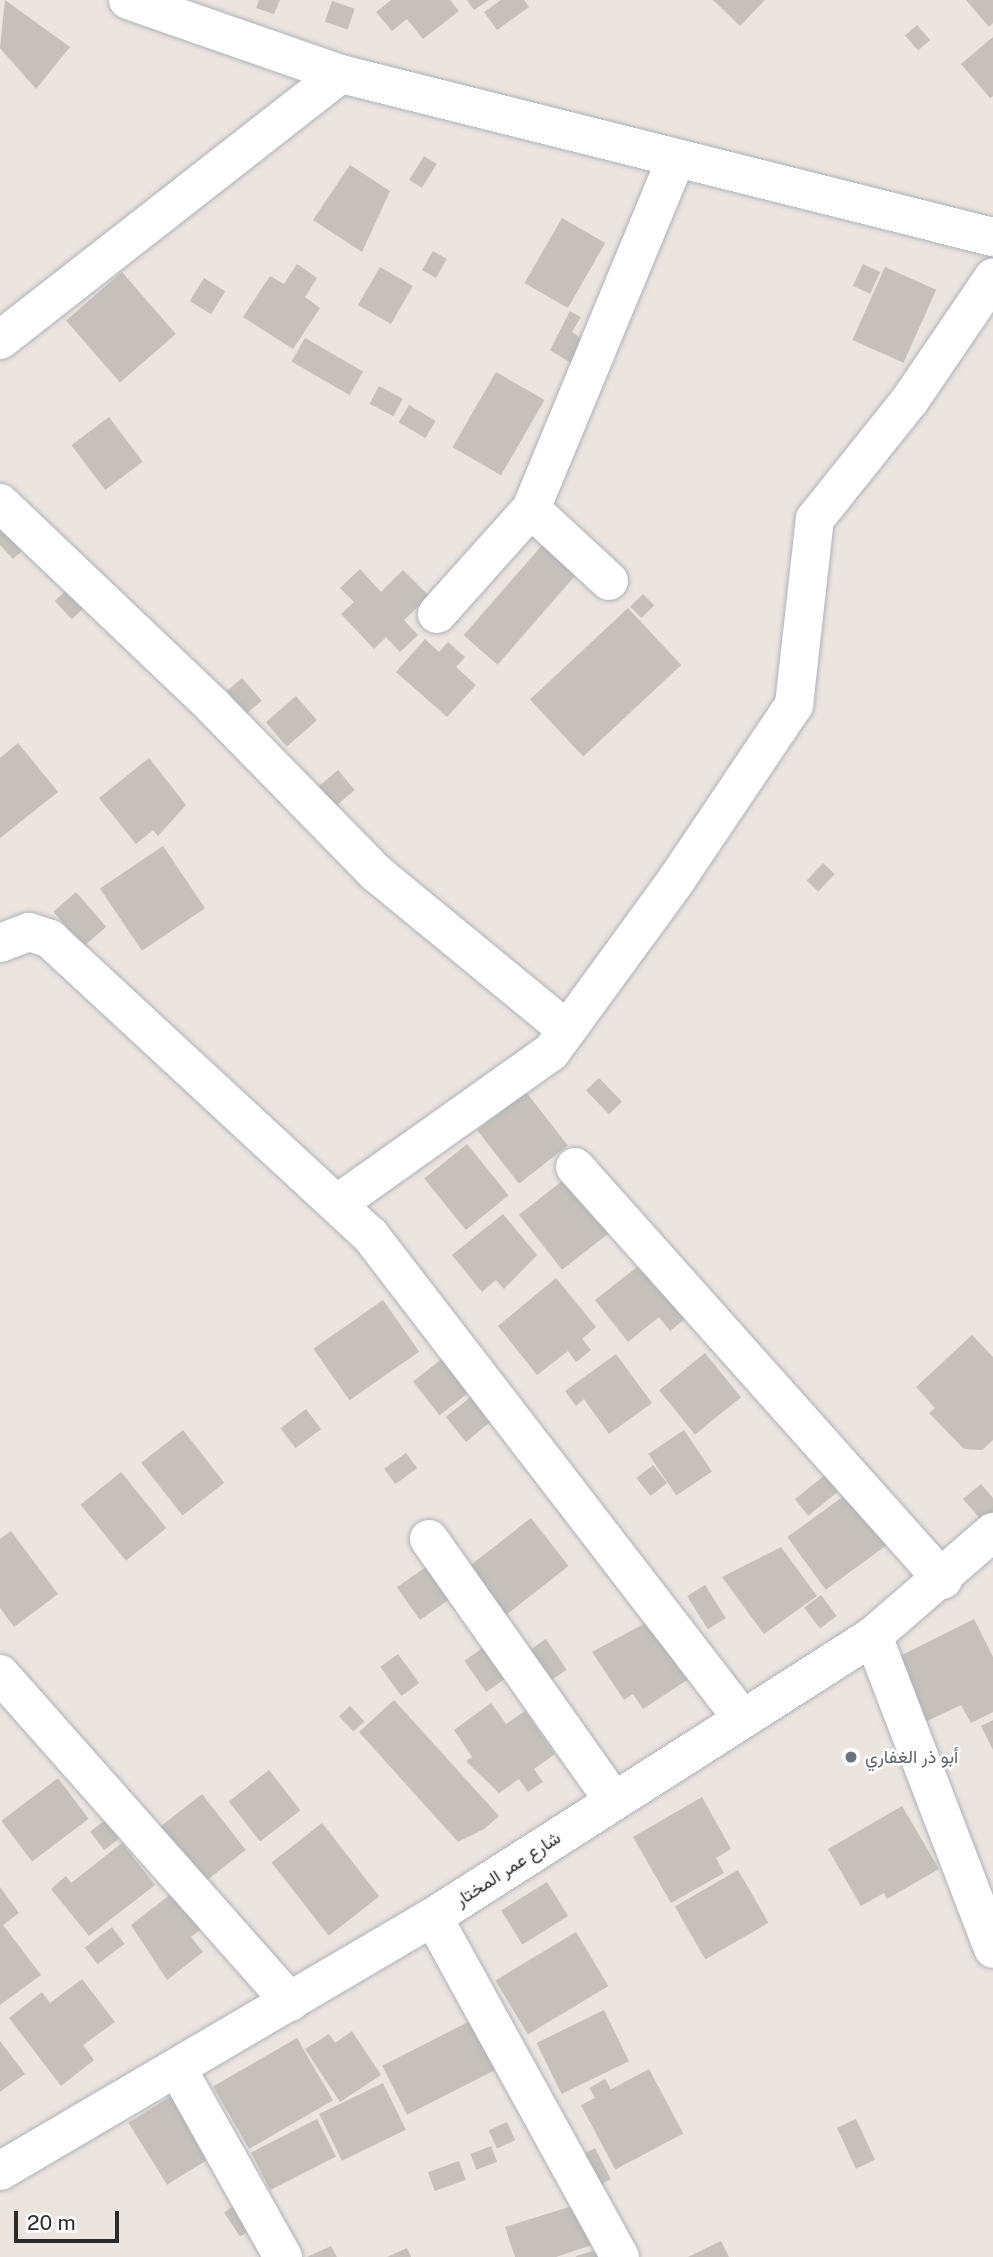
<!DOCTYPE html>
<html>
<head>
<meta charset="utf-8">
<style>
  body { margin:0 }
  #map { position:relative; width:993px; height:2257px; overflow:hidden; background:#ece4de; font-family:"Public Sans",Vazirmatn,sans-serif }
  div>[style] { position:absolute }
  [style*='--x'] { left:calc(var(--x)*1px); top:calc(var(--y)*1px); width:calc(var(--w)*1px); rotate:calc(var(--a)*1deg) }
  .building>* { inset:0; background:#c5c0b9; transform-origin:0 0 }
  .roads { filter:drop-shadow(0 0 2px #aeb2bb) drop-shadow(0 0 2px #aeb2bb) }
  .minor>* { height:38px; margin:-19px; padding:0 19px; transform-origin:19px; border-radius:19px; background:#fff }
  .dots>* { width:19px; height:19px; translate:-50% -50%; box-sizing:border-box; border:4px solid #fff; border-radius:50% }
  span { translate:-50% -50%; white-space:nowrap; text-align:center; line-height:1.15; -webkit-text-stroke:5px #fff; paint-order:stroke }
  .worship-label { font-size:18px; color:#5b616d }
  .left { translate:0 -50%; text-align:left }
  .street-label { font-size:18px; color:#2b2b2b }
  .scale { position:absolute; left:14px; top:2211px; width:105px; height:32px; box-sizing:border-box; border:4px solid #2b2b2b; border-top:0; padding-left:9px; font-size:21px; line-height:24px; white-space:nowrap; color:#2b2b2b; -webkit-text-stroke:5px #fff; paint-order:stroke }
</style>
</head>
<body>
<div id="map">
  <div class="building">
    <i style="clip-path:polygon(5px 0,70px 47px,36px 89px,0 48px)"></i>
    <i style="clip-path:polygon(259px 0,280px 0,274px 14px,256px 8px)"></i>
    <i style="clip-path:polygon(391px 0,450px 0,459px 11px,423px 39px,407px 19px,392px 31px,376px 12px)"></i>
    <i style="clip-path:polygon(467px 0,489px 0,474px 10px)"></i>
    <i style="clip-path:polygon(501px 0,524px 0,529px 7px,497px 30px,484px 12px)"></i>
    <i style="clip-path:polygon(713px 0,765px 0,740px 26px)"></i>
    <i style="clip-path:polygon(966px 0,993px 0,993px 23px,989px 27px)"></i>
    <i style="left:332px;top:1px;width:24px;height:22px;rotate:19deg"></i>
    <i style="left:917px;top:25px;width:20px;height:16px;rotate:49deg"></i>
    <i style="clip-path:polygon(993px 37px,993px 96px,990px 98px,961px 64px)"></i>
    <i style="left:424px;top:156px;width:15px;height:28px;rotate:32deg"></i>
    <i style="clip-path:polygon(350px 165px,390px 191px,362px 252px,313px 220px)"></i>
    <i style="left:562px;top:218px;width:50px;height:75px;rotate:30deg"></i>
    <i style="left:433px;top:251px;width:16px;height:22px;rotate:30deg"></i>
    <i style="clip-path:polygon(297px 264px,317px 278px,305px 297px,320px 308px,293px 349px,243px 317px,270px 276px,284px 284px)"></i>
    <i style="left:863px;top:264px;width:19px;height:24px;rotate:25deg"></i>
    <i style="left:380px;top:267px;width:38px;height:44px;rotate:30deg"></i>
    <i style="left:885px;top:267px;width:56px;height:80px;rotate:24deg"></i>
    <i style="left:122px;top:272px;width:82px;height:74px;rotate:49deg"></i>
    <i style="left:204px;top:278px;width:25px;height:27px;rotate:32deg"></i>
    <i style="clip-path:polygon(570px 311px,581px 317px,572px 332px,584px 340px,571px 363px,550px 350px)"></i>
    <i style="left:305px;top:338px;width:67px;height:27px;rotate:30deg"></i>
    <i style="left:496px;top:372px;width:56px;height:87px;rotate:30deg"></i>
    <i style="left:379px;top:386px;width:27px;height:20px;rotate:28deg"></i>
    <i style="left:409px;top:405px;width:31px;height:20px;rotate:31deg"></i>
    <i style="left:109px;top:417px;width:56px;height:47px;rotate:53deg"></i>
    <i style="clip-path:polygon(0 519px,30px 544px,13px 559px,0 545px)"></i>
    <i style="left:543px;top:544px;width:45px;height:121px;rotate:41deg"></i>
    <i style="clip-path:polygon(360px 569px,381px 592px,403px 570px,429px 596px,404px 620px,418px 635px,400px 652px,386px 637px,374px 649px,341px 614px,354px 602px,340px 588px)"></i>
    <i style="left:73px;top:584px;width:25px;height:25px;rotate:47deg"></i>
    <i style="left:643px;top:594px;width:16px;height:18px;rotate:45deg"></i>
    <i style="left:628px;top:608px;width:78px;height:134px;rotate:47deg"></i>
    <i style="clip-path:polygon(425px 639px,439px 652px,448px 642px,465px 657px,456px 667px,476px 685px,447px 717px,396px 672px)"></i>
    <i style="left:242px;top:678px;width:30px;height:21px;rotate:49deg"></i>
    <i style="left:296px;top:696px;width:32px;height:40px;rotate:49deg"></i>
    <i style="clip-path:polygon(18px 743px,58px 792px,0 838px,0 758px)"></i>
    <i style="clip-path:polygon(149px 758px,186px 805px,158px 836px,153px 830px,136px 844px,99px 798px)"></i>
    <i style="left:338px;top:770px;width:26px;height:29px;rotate:50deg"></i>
    <i style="left:163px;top:846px;width:75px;height:76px;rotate:56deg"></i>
    <i style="left:823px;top:863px;width:16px;height:24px;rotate:43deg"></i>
    <i style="left:76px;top:892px;width:46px;height:30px;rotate:49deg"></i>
    <i style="left:599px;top:1078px;width:33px;height:18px;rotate:46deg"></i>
    <i style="left:526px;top:1092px;width:68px;height:62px;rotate:52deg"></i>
    <i style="left:467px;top:1144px;width:66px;height:55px;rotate:51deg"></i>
    <i style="left:571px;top:1174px;width:70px;height:66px;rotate:52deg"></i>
    <i style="clip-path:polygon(503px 1214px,537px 1255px,504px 1289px,496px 1280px,482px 1292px,452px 1255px)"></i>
    <i style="clip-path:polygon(642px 1263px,686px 1318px,670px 1331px,659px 1317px,628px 1342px,595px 1300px)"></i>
    <i style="clip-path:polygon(556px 1278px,596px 1327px,582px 1339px,591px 1350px,576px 1362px,568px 1351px,537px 1375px,498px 1326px)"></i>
    <i style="left:383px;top:1300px;width:63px;height:85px;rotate:55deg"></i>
    <i style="clip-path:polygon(972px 1335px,993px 1357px,993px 1440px,982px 1450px,964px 1449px,929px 1413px,935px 1408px,916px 1387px)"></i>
    <i style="left:705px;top:1353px;width:57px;height:59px;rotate:51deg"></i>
    <i style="clip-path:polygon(616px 1354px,652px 1403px,609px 1434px,584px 1399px,576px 1406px,565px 1391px)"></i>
    <i style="left:443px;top:1358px;width:43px;height:38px;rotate:52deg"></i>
    <i style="left:473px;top:1395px;width:32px;height:35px;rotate:51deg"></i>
    <i style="left:306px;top:1409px;width:25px;height:32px;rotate:53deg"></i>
    <i style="left:183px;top:1430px;width:67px;height:53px;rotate:52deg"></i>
    <i style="left:684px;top:1430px;width:50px;height:43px;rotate:56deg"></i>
    <i style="left:406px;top:1453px;width:19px;height:27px;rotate:54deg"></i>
    <i style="left:653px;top:1465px;width:23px;height:21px;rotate:52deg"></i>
    <i style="left:830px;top:1471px;width:21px;height:45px;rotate:51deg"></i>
    <i style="left:121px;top:1472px;width:72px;height:52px;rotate:51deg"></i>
    <i style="clip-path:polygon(981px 1484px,993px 1498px,993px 1515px,984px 1523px,963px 1499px)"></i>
    <i style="left:848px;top:1493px;width:65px;height:75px;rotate:54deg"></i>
    <i style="left:531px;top:1518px;width:61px;height:81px;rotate:52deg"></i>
    <i style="clip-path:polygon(11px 1531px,58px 1594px,14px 1627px,0 1608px,0 1539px)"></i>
    <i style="clip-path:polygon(781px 1547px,817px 1596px,764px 1634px,722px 1577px)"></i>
    <i style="left:433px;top:1562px;width:40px;height:44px;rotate:55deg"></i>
    <i style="left:705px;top:1585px;width:39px;height:21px;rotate:58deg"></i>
    <i style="left:821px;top:1595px;width:26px;height:21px;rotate:53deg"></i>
    <i style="clip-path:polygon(974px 1619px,993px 1657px,993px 1712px,971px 1723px,961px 1705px,925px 1722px,894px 1659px)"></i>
    <i style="clip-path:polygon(651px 1620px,690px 1678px,643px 1709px,633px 1694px,624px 1700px,592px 1652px)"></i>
    <i style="left:546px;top:1639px;width:37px;height:22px;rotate:56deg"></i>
    <i style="left:484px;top:1647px;width:38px;height:24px;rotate:55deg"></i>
    <i style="left:398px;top:1654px;width:36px;height:22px;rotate:54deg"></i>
    <i style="clip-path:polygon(394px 1700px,499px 1816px,484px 1829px,458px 1842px,359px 1732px)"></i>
    <i style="clip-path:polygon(491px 1703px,506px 1724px,525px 1711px,555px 1754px,534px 1769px,543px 1782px,528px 1792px,519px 1779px,499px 1793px,466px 1761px,472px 1757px,454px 1730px)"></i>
    <i style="left:350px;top:1706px;width:21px;height:15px;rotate:47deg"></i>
    <i style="clip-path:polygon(993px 1720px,993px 1750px,981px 1726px)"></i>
    <i style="left:269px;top:1770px;width:51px;height:51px;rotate:52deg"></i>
    <i style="left:58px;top:1778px;width:51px;height:71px;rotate:53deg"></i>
    <i style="left:202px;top:1794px;width:71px;height:53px;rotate:52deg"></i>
    <i style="clip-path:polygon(702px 1797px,731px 1849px,716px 1858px,724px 1873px,671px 1903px,633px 1837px)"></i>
    <i style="clip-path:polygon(902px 1806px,939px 1869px,887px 1899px,884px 1893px,861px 1906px,828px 1849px)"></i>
    <i style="left:113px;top:1814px;width:23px;height:29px;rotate:52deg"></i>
    <i style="left:322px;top:1823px;width:93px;height:64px;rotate:52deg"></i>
    <i style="clip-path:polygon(122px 1843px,155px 1885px,89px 1936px,51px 1889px,66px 1876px,71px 1883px)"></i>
    <i style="left:738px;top:1870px;width:61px;height:73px;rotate:60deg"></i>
    <i style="left:547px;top:1882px;width:40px;height:54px;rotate:58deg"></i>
    <i style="clip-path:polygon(0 1887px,19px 1913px,3px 1925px,41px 1975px,0 2005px)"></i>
    <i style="clip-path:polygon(180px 1887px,208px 1924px,191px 1937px,203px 1952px,167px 1980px,131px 1925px)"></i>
    <i style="left:112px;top:1927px;width:21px;height:34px;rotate:53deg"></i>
    <i style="left:576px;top:1932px;width:63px;height:94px;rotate:59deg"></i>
    <i style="clip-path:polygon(82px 1979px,115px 2022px,83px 2045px,94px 2060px,61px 2086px,9px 2018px,42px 1992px,50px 2003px)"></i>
    <i style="left:604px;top:2010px;width:57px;height:75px;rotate:64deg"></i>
    <i style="left:474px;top:2019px;width:55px;height:103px;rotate:63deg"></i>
    <i style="clip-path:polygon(352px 2031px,381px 2075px,340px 2102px,305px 2049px,329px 2034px,335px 2043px)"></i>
    <i style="left:297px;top:2038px;width:72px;height:97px;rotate:60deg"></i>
    <i style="clip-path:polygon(0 2041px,25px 2074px,0 2092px)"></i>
    <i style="left:649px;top:2069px;width:73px;height:77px;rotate:62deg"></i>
    <i style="left:605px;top:2079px;width:14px;height:18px;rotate:60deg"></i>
    <i style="left:383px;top:2083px;width:52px;height:71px;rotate:64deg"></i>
    <i style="left:181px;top:2090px;width:73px;height:62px;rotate:58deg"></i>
    <i style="left:317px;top:2119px;width:42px;height:74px;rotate:63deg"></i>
    <i style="left:856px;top:2119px;width:45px;height:21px;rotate:65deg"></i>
    <i style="left:507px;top:2122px;width:20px;height:20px;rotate:66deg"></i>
    <i style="left:491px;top:2146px;width:17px;height:22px;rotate:69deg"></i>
    <i style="left:595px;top:2148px;width:35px;height:20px;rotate:63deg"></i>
    <i style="left:459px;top:2161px;width:20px;height:33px;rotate:70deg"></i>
    <i style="left:238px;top:2203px;width:29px;height:17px;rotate:56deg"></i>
    <i style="clip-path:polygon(579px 2204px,592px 2245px,556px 2257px,515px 2257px,505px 2227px)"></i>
    <i style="clip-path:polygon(721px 2241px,729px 2257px,688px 2257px)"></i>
    <i style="clip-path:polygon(331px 2246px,337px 2257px,307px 2257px)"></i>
    <i style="clip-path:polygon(606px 2247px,609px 2257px,576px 2257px,576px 2256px)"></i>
    <i style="clip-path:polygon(407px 2248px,411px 2257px,387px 2257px)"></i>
  </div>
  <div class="roads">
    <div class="minor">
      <i style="--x:128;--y:0;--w:225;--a:19.2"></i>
      <i style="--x:341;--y:74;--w:672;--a:14.04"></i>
      <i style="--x:0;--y:340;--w:432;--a:-38"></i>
      <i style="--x:0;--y:503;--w:296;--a:43.6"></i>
      <i style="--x:214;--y:707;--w:232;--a:45.7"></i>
      <i style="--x:376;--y:873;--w:247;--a:39.4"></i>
      <i style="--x:531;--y:509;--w:106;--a:42.7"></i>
      <i style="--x:437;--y:614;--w:141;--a:-48.2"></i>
      <i style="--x:531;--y:509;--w:377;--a:-67.5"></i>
      <i style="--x:0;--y:943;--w:31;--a:-21"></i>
      <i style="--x:29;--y:932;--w:22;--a:18"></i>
      <i style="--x:50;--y:939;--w:436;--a:42.8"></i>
      <i style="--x:370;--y:1235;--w:610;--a:52.4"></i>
      <i style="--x:575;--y:1167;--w:553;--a:48.3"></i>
      <i style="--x:337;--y:1204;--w:262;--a:-35.4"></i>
      <i style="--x:551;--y:1052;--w:214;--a:-53.9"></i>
      <i style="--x:677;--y:879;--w:210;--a:-56.1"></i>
      <i style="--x:794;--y:705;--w:187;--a:-83.6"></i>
      <i style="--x:815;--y:519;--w:152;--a:-51.4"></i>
      <i style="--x:910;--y:400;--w:148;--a:-55.8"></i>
      <i style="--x:429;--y:1539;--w:321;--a:54.8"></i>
      <i style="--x:873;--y:1636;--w:335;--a:69"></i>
      <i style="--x:0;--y:1674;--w:438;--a:48.5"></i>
      <i style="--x:433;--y:1917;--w:388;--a:61.2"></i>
      <i style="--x:177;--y:2068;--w:217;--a:60.7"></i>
      <i style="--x:0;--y:2171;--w:502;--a:-30.4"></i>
      <i style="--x:433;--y:1917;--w:522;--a:-32.56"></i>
      <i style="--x:873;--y:1636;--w:159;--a:-40.9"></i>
    </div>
  </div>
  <div class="dots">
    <i style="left:851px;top:1757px;background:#6b7280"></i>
  </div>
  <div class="worship-label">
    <span class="left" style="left:865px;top:1757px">أبو ذر الغفاري</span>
  </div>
  <div class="street-label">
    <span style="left:508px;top:1869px;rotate:-33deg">شارع عمر المختار</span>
  </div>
  <div class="scale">20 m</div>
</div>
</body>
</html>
